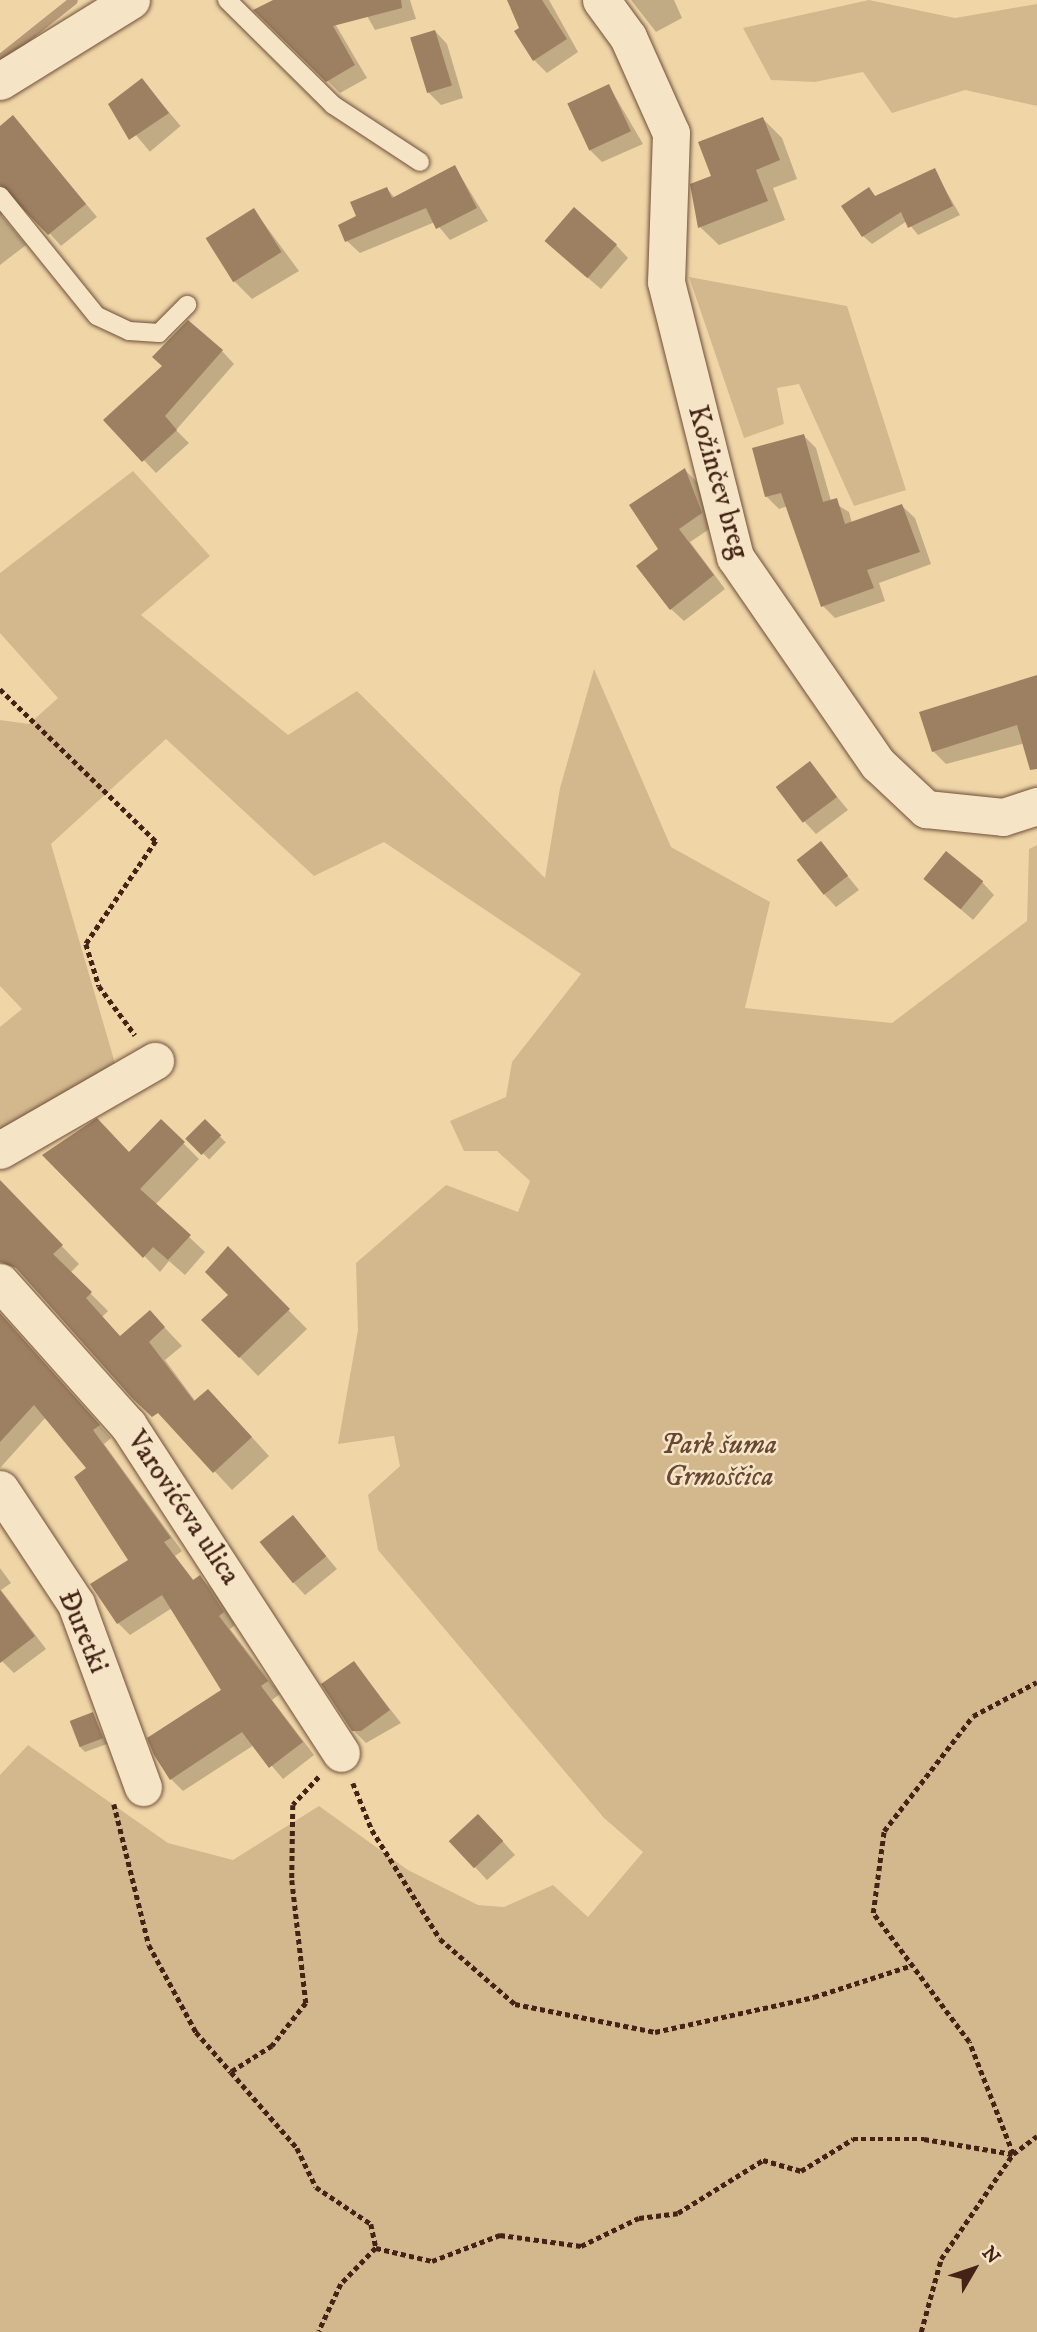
<!DOCTYPE html>
<html>
<head>
<meta charset="utf-8">
<style>
  body { margin:0 }
  #map { position:relative; width:1037px; height:2332px; overflow:hidden; background:#f0d6a7; font-family:"IM FELL DW Pica",serif }
  div>[style] { position:absolute }
  [style*='--x'] { left:calc(var(--x)*1px); top:calc(var(--y)*1px); width:calc(var(--w)*1px); rotate:calc(var(--a)*1deg) }
  .green>* { inset:0; background:#d3b88e }
  .shadow>* { inset:0; background:#0003; transform-origin:0 0 }
  .stream>* { height:9px; margin:-4.5px; padding:0 4.5px; transform-origin:4.5px; border-radius:4.5px; background:#b69976 }
  .building>* { inset:0; background:#9d8061; transform-origin:0 0 }
  .path>* { height:4.5px; margin-top:-2.25px; transform-origin:0; background:repeating-linear-gradient(90deg,#442316 0 5px,transparent 0 8.5px) }
  .roads { filter:drop-shadow(0 0 2px #6f503a) drop-shadow(0 0 2px #6f503a) }
  .lane>* { height:18px; margin:-9px; padding:0 9px; transform-origin:9px; border-radius:9px; background:#f5e4c6 }
  .street>* { height:37px; margin:-18.5px; padding:0 18.5px; transform-origin:18.5px; border-radius:18.5px; background:#f5e4c6 }
  span { translate:-50% -50%; white-space:nowrap; text-align:center; line-height:1.15; -webkit-text-stroke:5px #f5e4c6; paint-order:stroke }
  .street-label { font-size:28px; color:#442316 }
  .park-label { font-size:28px; color:#684834; font-style:italic }
  .north { position:absolute; left:939px; top:2234px; width:70px; height:70px; -webkit-text-stroke:5px #f5e4c6; paint-order:stroke; rotate:51deg; font-size:19px; font-weight:700; line-height:28px; text-align:center; color:#442316 }
  .north::after { content:''; display:block; margin:auto; width:24px; height:32px; background:#442316; clip-path:polygon(50% 0,100% 100%,50% 72%,0 100%) }
</style>
</head>
<body>
<div id="map">
  <div class="green">
    <i style="clip-path:polygon(869px 0,955px 18px,1037px 4px,1037px 106px,965px 90px,892px 113px,863px 72px,815px 82px,771px 80px,743px 28px)"></i>
    <i style="clip-path:polygon(689px 277px,847px 306px,906px 490px,854px 506px,799px 384px,777px 388px,784px 424px,744px 438px)"></i>
    <i style="clip-path:polygon(133px 471px,210px 556px,141px 615px,288px 735px,357px 691px,545px 878px,560px 788px,594px 669px,671px 847px,770px 902px,745px 1008px,892px 1023px,1027px 921px,1029px 849px,1037px 845px,1037px 2332px,0 2332px,0 1775px,28px 1745px,168px 1843px,233px 1860px,319px 1806px,408px 1870px,478px 1905px,504px 1907px,553px 1885px,588px 1917px,643px 1852px,604px 1818px,378px 1550px,368px 1495px,400px 1466px,394px 1436px,338px 1444px,358px 1330px,356px 1263px,446px 1185px,518px 1212px,530px 1181px,497px 1151px,464px 1151px,450px 1121px,506px 1097px,512px 1062px,581px 974px,384px 842px,314px 876px,166px 739px,51px 844px,117px 1070px,0 1142px,0 1027px,22px 1009px,0 986px,0 720px,29px 724px,58px 698px,0 633px,0 573px)"></i>
  </div>
  <div class="shadow">
    <i style="clip-path:polygon(278px 0,321px 0,367px 78px,340px 93px,256px 10px)"></i>
    <i style="clip-path:polygon(358px 0,410px 0,416px 19px,375px 30px)"></i>
    <i style="clip-path:polygon(509px 0,549px 0,578px 52px,547px 73px,534px 60px)"></i>
    <i style="clip-path:polygon(631px 0,674px 0,682px 18px,656px 32px)"></i>
    <i style="clip-path:polygon(435px 31px,447px 44px,463px 98px,441px 105px,428px 92px)"></i>
    <i style="left:142px;top:80px;width:60px;height:40px;rotate:50deg"></i>
    <i style="clip-path:polygon(609px 86px,643px 144px,602px 162px,590px 150px)"></i>
    <i style="clip-path:polygon(13px 117px,97px 217px,61px 246px,20px 200px,5px 198px,2px 216px,26px 245px,0 265px,0 128px)"></i>
    <i style="clip-path:polygon(763px 119px,782px 138px,797px 179px,773px 188px,785px 220px,719px 245px,700px 227px,713px 177px)"></i>
    <i style="clip-path:polygon(455px 167px,488px 221px,450px 240px,435px 222px,360px 253px,347px 241px,358px 217px,387px 189px,395px 198px)"></i>
    <i style="clip-path:polygon(934px 170px,960px 215px,918px 235px,907px 221px,872px 244px,863px 236px,869px 189px,876px 197px)"></i>
    <i style="clip-path:polygon(254px 210px,299px 271px,252px 299px,233px 280px)"></i>
    <i style="clip-path:polygon(616px 245px,628px 258px,601px 289px,560px 254px)"></i>
    <i style="clip-path:polygon(222px 351px,234px 364px,176px 430px,189px 443px,156px 473px,106px 420px)"></i>
    <i style="clip-path:polygon(804px 436px,816px 448px,831px 501px,849px 512px,852px 523px,902px 506px,915px 518px,931px 564px,879px 583px,885px 601px,835px 618px,823px 606px,788px 506px,779px 509px,766px 496px)"></i>
    <i style="clip-path:polygon(685px 470px,697px 482px,714px 526px,690px 542px,725px 589px,684px 621px,671px 609px,660px 549px)"></i>
    <i style="clip-path:polygon(1037px 677px,1037px 740px,946px 764px,933px 751px)"></i>
    <i style="clip-path:polygon(810px 764px,848px 810px,816px 834px,804px 821px)"></i>
    <i style="clip-path:polygon(821px 843px,859px 890px,836px 907px,824px 894px)"></i>
    <i style="clip-path:polygon(926px 879px,982px 882px,994px 895px,973px 920px)"></i>
    <i style="clip-path:polygon(161px 1121px,199px 1159px,155px 1205px,205px 1252px,185px 1275px,169px 1261px,160px 1272px,45px 1155px,130px 1154px)"></i>
    <i style="left:205px;top:1122px;width:29px;height:24px;rotate:44deg"></i>
    <i style="clip-path:polygon(0 1192px,22px 1205px,79px 1264px,70px 1273px,108px 1311px,102px 1317px,121px 1338px,150px 1312px,182px 1346px,165px 1360px,196px 1402px,226px 1409px,269px 1456px,232px 1490px,0 1240px)"></i>
    <i style="clip-path:polygon(228px 1249px,307px 1329px,258px 1376px,204px 1320px,230px 1295px)"></i>
    <i style="clip-path:polygon(0 1315px,111px 1438px,104px 1444px,182px 1551px,175px 1556px,194px 1581px,200px 1577px,212px 1589px,235px 1625px,230px 1629px,280px 1694px,272px 1700px,314px 1755px,283px 1779px,254px 1745px,183px 1791px,171px 1779px,223px 1690px,172px 1608px,130px 1635px,118px 1623px,130px 1561px,89px 1468px,46px 1417px,0 1468px)"></i>
    <i style="clip-path:polygon(293px 1517px,337px 1569px,305px 1595px,293px 1582px)"></i>
    <i style="clip-path:polygon(0 1568px,11px 1583px,1px 1590px,46px 1649px,14px 1673px,0 1659px)"></i>
    <i style="clip-path:polygon(354px 1663px,401px 1723px,366px 1743px,353px 1730px)"></i>
    <i style="clip-path:polygon(93px 1714px,107px 1744px,85px 1752px,79px 1746px)"></i>
    <i style="clip-path:polygon(491px 1828px,515px 1855px,487px 1880px,451px 1841px)"></i>
  </div>
  <div class="stream">
    <i style="--x:0;--y:58;--w:93;--a:-38.5"></i>
  </div>
  <div class="building">
    <i style="clip-path:polygon(273px 0,401px 0,402px 8px,333px 26px,355px 65px,326px 82px,253px 10px)"></i>
    <i style="clip-path:polygon(507px 0,542px 0,567px 39px,533px 61px,514px 31px,519px 28px)"></i>
    <i style="left:435px;top:30px;width:58px;height:26px;rotate:73deg"></i>
    <i style="clip-path:polygon(142px 78px,169px 113px,129px 140px,108px 104px)"></i>
    <i style="left:609px;top:84px;width:52px;height:46px;rotate:65deg"></i>
    <i style="clip-path:polygon(13px 115px,86px 204px,48px 235px,0 185px,0 126px)"></i>
    <i style="clip-path:polygon(763px 117px,780px 160px,756px 170px,768px 201px,698px 228px,690px 184px,711px 176px,698px 142px)"></i>
    <i style="clip-path:polygon(455px 165px,477px 208px,436px 229px,426px 208px,345px 242px,338px 225px,356px 216px,350px 202px,387px 187px,392px 198px)"></i>
    <i style="clip-path:polygon(935px 168px,953px 206px,908px 228px,901px 212px,862px 237px,841px 206px,869px 187px,875px 196px)"></i>
    <i style="left:574px;top:207px;width:57px;height:45px;rotate:41deg"></i>
    <i style="left:254px;top:208px;width:52px;height:57px;rotate:58deg"></i>
    <i style="clip-path:polygon(188px 320px,223px 350px,165px 416px,177px 430px,142px 462px,103px 420px,162px 366px,152px 357px)"></i>
    <i style="clip-path:polygon(804px 434px,823px 502px,837px 498px,845px 524px,902px 504px,920px 552px,867px 570px,874px 588px,821px 607px,781px 493px,765px 497px,752px 448px)"></i>
    <i style="clip-path:polygon(685px 468px,702px 513px,679px 529px,714px 575px,670px 610px,636px 566px,658px 549px,629px 505px)"></i>
    <i style="clip-path:polygon(1037px 675px,1037px 769px,1030px 770px,1017px 725px,932px 752px,919px 712px)"></i>
    <i style="left:810px;top:761px;width:45px;height:43px;rotate:53deg"></i>
    <i style="left:821px;top:841px;width:44px;height:31px;rotate:52deg"></i>
    <i style="left:946px;top:851px;width:48px;height:36px;rotate:39deg"></i>
    <i style="clip-path:polygon(97px 1118px,129px 1152px,161px 1119px,185px 1142px,140px 1189px,191px 1235px,168px 1260px,153px 1247px,143px 1258px,42px 1155px)"></i>
    <i style="left:205px;top:1119px;width:23px;height:28px;rotate:45deg"></i>
    <i style="clip-path:polygon(0 1180px,63px 1245px,53px 1254px,92px 1292px,86px 1298px,120px 1336px,150px 1310px,165px 1327px,149px 1342px,194px 1401px,208px 1389px,252px 1437px,213px 1473px,158px 1413px,152px 1417px,132px 1398px,16px 1268px,0 1262px)"></i>
    <i style="clip-path:polygon(228px 1246px,290px 1309px,239px 1358px,201px 1320px,228px 1295px,205px 1272px)"></i>
    <i style="clip-path:polygon(0 1313px,100px 1425px,93px 1430px,171px 1538px,164px 1542px,193px 1580px,200px 1575px,224px 1612px,219px 1616px,268px 1681px,261px 1686px,303px 1742px,269px 1768px,242px 1732px,170px 1780px,154px 1755px,147px 1738px,221px 1690px,162px 1595px,117px 1624px,90px 1584px,128px 1560px,74px 1477px,86px 1468px,34px 1405px,0 1442px)"></i>
    <i style="left:293px;top:1515px;width:53px;height:43px;rotate:51deg"></i>
    <i style="clip-path:polygon(0 1590px,35px 1636px,0 1663px)"></i>
    <i style="clip-path:polygon(354px 1661px,390px 1710px,361px 1731px,352px 1731px,321px 1684px)"></i>
    <i style="left:93px;top:1712px;width:28px;height:25px;rotate:69deg"></i>
    <i style="left:478px;top:1814px;width:37px;height:40px;rotate:47deg"></i>
  </div>
  <div class="path">
    <i style="--x:0;--y:689;--w:218;--a:44.3"></i>
    <i style="--x:156;--y:841;--w:125;--a:124.2"></i>
    <i style="--x:86;--y:944;--w:44;--a:72.8"></i>
    <i style="--x:99;--y:986;--w:61;--a:53.7"></i>
    <i style="--x:319;--y:1777;--w:38;--a:133"></i>
    <i style="--x:293;--y:1805;--w:75;--a:90.8"></i>
    <i style="--x:292;--y:1880;--w:124;--a:83.5"></i>
    <i style="--x:306;--y:2003;--w:55;--a:128.3"></i>
    <i style="--x:272;--y:2046;--w:49;--a:147.6"></i>
    <i style="--x:231;--y:2072;--w:101;--a:49"></i>
    <i style="--x:297;--y:2148;--w:43;--a:64"></i>
    <i style="--x:316;--y:2187;--w:66;--a:33.9"></i>
    <i style="--x:371;--y:2224;--w:25;--a:78"></i>
    <i style="--x:376;--y:2248;--w:50;--a:134.2"></i>
    <i style="--x:341;--y:2284;--w:52;--a:115.1"></i>
    <i style="--x:353;--y:1783;--w:51;--a:68"></i>
    <i style="--x:372;--y:1830;--w:128;--a:58"></i>
    <i style="--x:440;--y:1939;--w:99;--a:40.9"></i>
    <i style="--x:515;--y:2004;--w:143;--a:11.3"></i>
    <i style="--x:655;--y:2032;--w:163;--a:-12.4"></i>
    <i style="--x:814;--y:1997;--w:101;--a:-17.9"></i>
    <i style="--x:114;--y:1804;--w:145;--a:76.1"></i>
    <i style="--x:149;--y:1945;--w:99;--a:61.6"></i>
    <i style="--x:196;--y:2032;--w:53;--a:48.8"></i>
    <i style="--x:376;--y:2248;--w:57;--a:13.1"></i>
    <i style="--x:432;--y:2261;--w:73;--a:-20.9"></i>
    <i style="--x:500;--y:2235;--w:82;--a:7.7"></i>
    <i style="--x:581;--y:2246;--w:64;--a:-25.8"></i>
    <i style="--x:639;--y:2218;--w:39;--a:-7"></i>
    <i style="--x:678;--y:2213;--w:100;--a:-31.9"></i>
    <i style="--x:763;--y:2160;--w:40;--a:16"></i>
    <i style="--x:801;--y:2171;--w:61;--a:-31.6"></i>
    <i style="--x:853;--y:2139;--w:71;--a:0"></i>
    <i style="--x:924;--y:2139;--w:90;--a:9.6"></i>
    <i style="--x:1013;--y:2154;--w:30;--a:-37"></i>
    <i style="--x:921;--y:2332;--w:76;--a:-74.7"></i>
    <i style="--x:941;--y:2259;--w:127;--a:-55.6"></i>
    <i style="--x:1013;--y:2154;--w:120;--a:-111.4"></i>
    <i style="--x:969;--y:2042;--w:161;--a:-126.7"></i>
    <i style="--x:873;--y:1913;--w:83;--a:-82.4"></i>
    <i style="--x:884;--y:1831;--w:145;--a:-52.3"></i>
    <i style="--x:973;--y:1716;--w:72;--a:-28"></i>
  </div>
  <div class="roads">
    <div class="lane">
      <i style="--x:227;--y:0;--w:149;--a:44.7"></i>
      <i style="--x:333;--y:105;--w:104;--a:33.2"></i>
      <i style="--x:0;--y:196;--w:154;--a:51.1"></i>
      <i style="--x:97;--y:316;--w:35;--a:25"></i>
      <i style="--x:129;--y:331;--w:30;--a:4"></i>
      <i style="--x:159;--y:333;--w:40;--a:-45"></i>
    </div>
    <div class="street">
      <i style="--x:601;--y:0;--w:46;--a:53.9"></i>
      <i style="--x:628;--y:37;--w:105;--a:65.9"></i>
      <i style="--x:671;--y:133;--w:149;--a:91.9"></i>
      <i style="--x:666;--y:282;--w:284;--a:75.9"></i>
      <i style="--x:735;--y:557;--w:252;--a:55.4"></i>
      <i style="--x:878;--y:764;--w:66;--a:43.2"></i>
      <i style="--x:926;--y:809;--w:77;--a:5.9"></i>
      <i style="--x:1003;--y:817;--w:36;--a:-18"></i>
      <i style="--x:0;--y:81;--w:154;--a:-31.7"></i>
      <i style="--x:0;--y:1150;--w:179;--a:-29.9"></i>
      <i style="--x:0;--y:1282;--w:192;--a:48.2"></i>
      <i style="--x:128;--y:1425;--w:391;--a:57"></i>
      <i style="--x:0;--y:1489;--w:138;--a:56.5"></i>
      <i style="--x:76;--y:1604;--w:195;--a:69.9"></i>
    </div>
  </div>
  <div class="street-label">
    <span style="left:718px;top:482px;rotate:74deg">Kožinčev breg</span>
    <span style="left:183px;top:1508px;rotate:56deg">Varovićeva ulica</span>
    <span style="left:83px;top:1632px;rotate:67deg">Đuretki</span>
  </div>
  <div class="park-label">
    <span style="left:719px;top:1461px">Park šuma<br>Grmoščica</span>
  </div>
  <div class="north">N</div>
</div>
</body>
</html>
